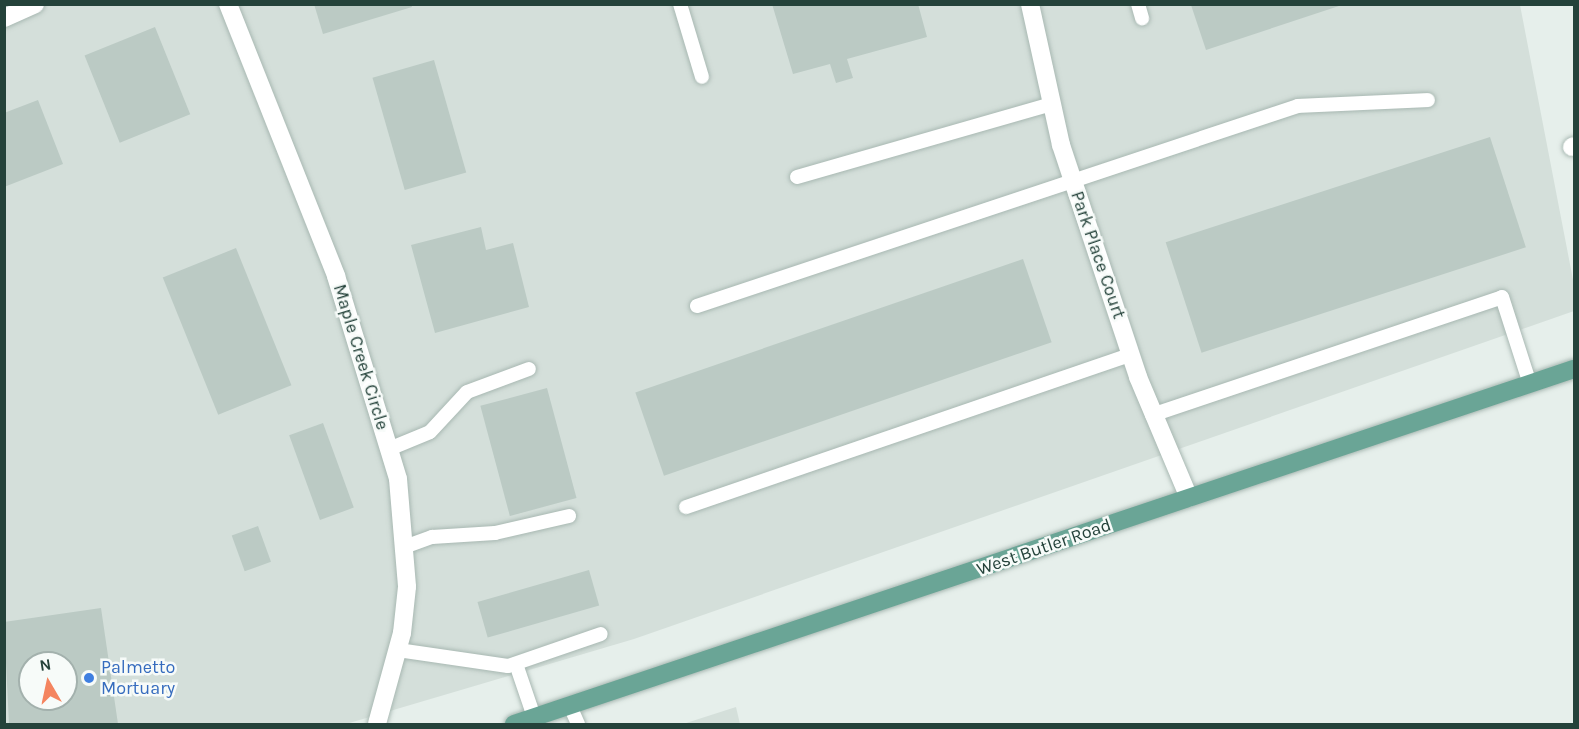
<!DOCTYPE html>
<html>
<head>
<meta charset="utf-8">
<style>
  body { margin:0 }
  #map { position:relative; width:1579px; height:729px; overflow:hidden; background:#e6efeb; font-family:Karla,sans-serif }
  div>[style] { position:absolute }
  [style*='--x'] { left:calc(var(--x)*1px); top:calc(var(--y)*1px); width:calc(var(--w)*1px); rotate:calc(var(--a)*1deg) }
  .built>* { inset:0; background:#d4dfda }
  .building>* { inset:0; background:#bbcac4; transform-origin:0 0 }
  .roads { filter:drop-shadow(0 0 2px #a8b8b2) drop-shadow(0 0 2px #a8b8b2) }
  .service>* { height:14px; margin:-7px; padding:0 7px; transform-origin:7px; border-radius:7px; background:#fff }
  .minor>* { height:18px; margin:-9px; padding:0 9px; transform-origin:9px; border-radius:9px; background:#fff }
  .primary>* { height:18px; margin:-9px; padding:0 9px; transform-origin:9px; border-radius:9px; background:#6aa596 }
  .dots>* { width:16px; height:16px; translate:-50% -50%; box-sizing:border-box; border:3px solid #f7fbf9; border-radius:50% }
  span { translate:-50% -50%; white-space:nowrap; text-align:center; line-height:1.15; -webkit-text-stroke:5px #f7fbf9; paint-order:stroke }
  .street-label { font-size:18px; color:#24423a }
  .shop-label { font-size:18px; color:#366cbe }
  .left { translate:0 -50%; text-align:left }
  .frame { position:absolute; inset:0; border:6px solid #24423a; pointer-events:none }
  .north { position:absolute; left:18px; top:651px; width:60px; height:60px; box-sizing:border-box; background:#f7fbf9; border:2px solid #a3b1ad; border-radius:50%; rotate:351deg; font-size:16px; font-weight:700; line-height:24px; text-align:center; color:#24423a }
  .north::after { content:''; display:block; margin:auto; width:21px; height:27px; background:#f4845f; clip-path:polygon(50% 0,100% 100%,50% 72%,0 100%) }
</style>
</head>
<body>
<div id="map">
  <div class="built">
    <i style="clip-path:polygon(evenodd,4px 5px,1520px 5px,1574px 285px,1574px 311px,634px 639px,346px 724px,5px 724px,4px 5px,30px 663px,66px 663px,66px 699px,30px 699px,30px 663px)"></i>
    <i style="clip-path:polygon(736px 707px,740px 724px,683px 724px)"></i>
  </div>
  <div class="building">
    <i style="clip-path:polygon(314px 4px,411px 4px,412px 7px,323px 34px)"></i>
    <i style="clip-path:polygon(772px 4px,918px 4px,927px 37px,847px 59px,853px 78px,836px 83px,830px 64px,793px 74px)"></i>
    <i style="clip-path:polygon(1191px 5px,1342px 5px,1206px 50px)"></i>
    <i style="left:155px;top:27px;width:94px;height:76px;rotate:68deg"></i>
    <i style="left:434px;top:60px;width:117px;height:64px;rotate:74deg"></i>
    <i style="clip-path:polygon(38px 100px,63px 164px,4px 187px,4px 113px)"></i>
    <i style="left:1490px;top:137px;width:116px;height:341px;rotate:72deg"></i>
    <i style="clip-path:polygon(481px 227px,486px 250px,513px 243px,529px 307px,435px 333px,411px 245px)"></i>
    <i style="left:236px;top:248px;width:148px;height:79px;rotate:68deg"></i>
    <i style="left:1023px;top:259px;width:88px;height:410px;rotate:71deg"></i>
    <i style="left:547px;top:388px;width:114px;height:69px;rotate:75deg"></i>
    <i style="left:323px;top:423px;width:90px;height:36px;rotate:70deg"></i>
    <i style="left:258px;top:526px;width:38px;height:28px;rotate:70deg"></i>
    <i style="left:589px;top:570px;width:37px;height:116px;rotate:74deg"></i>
    <i style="clip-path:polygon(evenodd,101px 608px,118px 724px,9px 724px,4px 622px,101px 608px,30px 663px,66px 663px,66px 699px,30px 699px,30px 663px)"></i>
  </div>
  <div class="roads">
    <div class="service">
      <i style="--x:680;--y:4;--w:76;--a:73.2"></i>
      <i style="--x:1138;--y:4;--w:15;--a:74"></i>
      <i style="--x:797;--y:177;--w:264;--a:-16"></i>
      <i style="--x:697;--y:306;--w:633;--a:-18.41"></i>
      <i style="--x:1298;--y:106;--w:130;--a:-2.6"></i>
      <i style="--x:1152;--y:415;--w:369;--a:-18.6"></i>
      <i style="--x:1502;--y:297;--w:91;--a:72.2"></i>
      <i style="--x:389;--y:449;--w:44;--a:-22.5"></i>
      <i style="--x:430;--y:432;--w:54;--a:-47.2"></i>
      <i style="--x:467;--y:392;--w:66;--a:-20.4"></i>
      <i style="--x:686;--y:507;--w:470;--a:-18.9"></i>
      <i style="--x:407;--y:546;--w:27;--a:-20"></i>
      <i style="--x:432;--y:537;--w:63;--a:-3.6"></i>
      <i style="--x:495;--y:533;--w:76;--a:-12.9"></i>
      <i style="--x:398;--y:650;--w:111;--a:8.3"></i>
      <i style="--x:508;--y:666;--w:98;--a:-19"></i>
      <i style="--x:516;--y:664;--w:56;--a:71.2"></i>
      <i style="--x:570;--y:706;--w:20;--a:66"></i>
    </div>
    <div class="minor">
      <i style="--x:228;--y:4;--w:293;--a:68.3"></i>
      <i style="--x:336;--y:276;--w:212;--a:73"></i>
      <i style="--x:398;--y:479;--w:108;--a:85.2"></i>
      <i style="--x:407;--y:587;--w:46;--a:96.2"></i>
      <i style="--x:402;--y:633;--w:94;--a:105.4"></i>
      <i style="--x:1030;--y:4;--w:144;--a:77.6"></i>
      <i style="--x:1061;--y:145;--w:244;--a:71.6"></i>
      <i style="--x:1138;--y:377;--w:131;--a:67.1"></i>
      <i style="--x:4;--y:18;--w:34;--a:-24"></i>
      <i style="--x:1572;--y:147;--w:2;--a:-27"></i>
    </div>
    <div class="primary">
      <i style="--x:514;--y:724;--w:1118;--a:-18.52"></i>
    </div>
  </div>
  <div class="dots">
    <i style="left:89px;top:678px;background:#3f7fe0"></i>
  </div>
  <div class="street-label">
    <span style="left:1098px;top:255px;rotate:71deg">Park Place Court</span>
    <span style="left:361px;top:357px;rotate:73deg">Maple Creek Circle</span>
    <span style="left:1044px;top:547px;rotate:-19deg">West Butler Road</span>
  </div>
  <div class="shop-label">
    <span class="left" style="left:101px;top:678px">Palmetto<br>Mortuary</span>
  </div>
  <div class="frame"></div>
  <div class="north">N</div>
</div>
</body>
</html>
